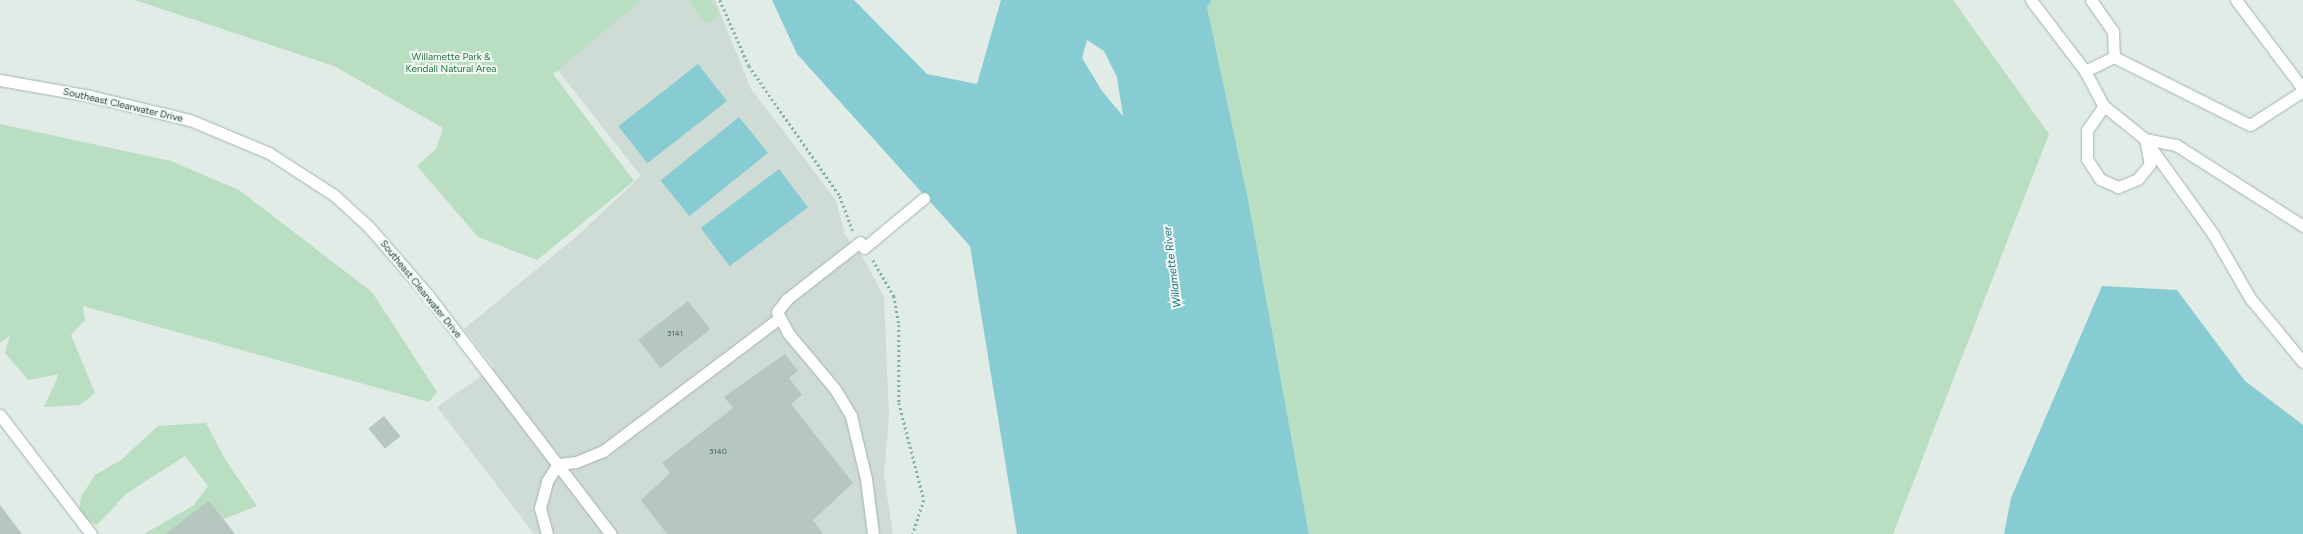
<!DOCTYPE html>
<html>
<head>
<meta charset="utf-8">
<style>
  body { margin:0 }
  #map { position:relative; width:2303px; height:534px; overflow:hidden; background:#e1ece7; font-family:Figtree,sans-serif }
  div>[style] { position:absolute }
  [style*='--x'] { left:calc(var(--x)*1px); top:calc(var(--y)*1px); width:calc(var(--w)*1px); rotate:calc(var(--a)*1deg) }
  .built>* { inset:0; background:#cfdcd5 }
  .green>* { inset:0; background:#b9dec1 }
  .water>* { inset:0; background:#87ccd3; transform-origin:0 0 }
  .building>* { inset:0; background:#b6c7bf; transform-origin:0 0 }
  .path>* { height:2.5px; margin-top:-1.25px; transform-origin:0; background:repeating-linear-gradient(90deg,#80b19f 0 2px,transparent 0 5px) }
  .roads { filter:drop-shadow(0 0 1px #a4b4ae) drop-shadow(0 0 1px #a4b4ae) }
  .service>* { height:11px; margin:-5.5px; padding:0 5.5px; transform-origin:5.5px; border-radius:5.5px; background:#fff }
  span { translate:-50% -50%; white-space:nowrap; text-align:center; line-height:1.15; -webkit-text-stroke:4px #f2f9f5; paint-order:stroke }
  .number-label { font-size:8px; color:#466057 }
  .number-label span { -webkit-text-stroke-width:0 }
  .park-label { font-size:10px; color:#297643 }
  .street-label { font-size:10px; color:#213e34 }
  .water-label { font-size:11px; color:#18707c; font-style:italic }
</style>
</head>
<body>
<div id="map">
  <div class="built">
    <i style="clip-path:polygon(610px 0,715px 0,751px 89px,836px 200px,845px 235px,865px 261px,884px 297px,889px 416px,884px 476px,893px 534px,534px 534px,437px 407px,494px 367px,464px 329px,576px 237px,641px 176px,538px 45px)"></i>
  </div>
  <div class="green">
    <i style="clip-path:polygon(135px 0,642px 0,553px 74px,634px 181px,537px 260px,478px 237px,417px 166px,436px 149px,443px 128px,334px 66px)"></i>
    <i style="clip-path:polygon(688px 0,711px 0,720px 16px,706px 24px)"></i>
    <i style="clip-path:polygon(1212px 0,1953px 0,2049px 134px,1893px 534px,1309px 534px,1249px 204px,1207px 7px)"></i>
    <i style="clip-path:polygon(0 124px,171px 161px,239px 190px,372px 292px,437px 392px,429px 402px,83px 306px,85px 320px,71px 335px,95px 393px,80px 405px,44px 407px,59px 374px,28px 380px,5px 353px,10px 335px,0 343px)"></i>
    <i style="clip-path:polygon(206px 423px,225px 459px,257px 506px,224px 519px,209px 500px,165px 534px,144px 534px,194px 505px,208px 486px,185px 456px,126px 494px,97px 525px,78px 516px,81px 497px,95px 475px,121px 460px,158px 426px)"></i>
  </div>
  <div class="water">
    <i style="clip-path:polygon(evenodd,772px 0,854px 0,927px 74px,977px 84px,1001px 0,1212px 0,1207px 7px,1249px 204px,1309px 534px,1017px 534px,970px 246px,797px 54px,772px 0,1087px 40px,1104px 51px,1117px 77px,1123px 116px,1102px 91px,1082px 58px,1087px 40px)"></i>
    <i style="left:698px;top:64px;width:47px;height:101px;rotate:52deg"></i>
    <i style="left:739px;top:117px;width:46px;height:101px;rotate:51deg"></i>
    <i style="left:779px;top:169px;width:48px;height:98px;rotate:53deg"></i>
    <i style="clip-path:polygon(2102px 286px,2177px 290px,2245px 381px,2303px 425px,2303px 534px,2004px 534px,2011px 498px)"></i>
  </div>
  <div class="building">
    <i style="left:688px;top:301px;width:36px;height:63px;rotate:52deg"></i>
    <i style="clip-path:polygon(785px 354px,798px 371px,789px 378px,802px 395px,791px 404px,853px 483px,813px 520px,823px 534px,667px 534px,641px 500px,670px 473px,662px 463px,733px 408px,724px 397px)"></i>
    <i style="left:384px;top:416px;width:26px;height:20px;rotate:51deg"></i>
    <i style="clip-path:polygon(209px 500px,235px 534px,165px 534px)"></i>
    <i style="clip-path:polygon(0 505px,22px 534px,0 534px)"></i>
  </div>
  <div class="path">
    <i style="--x:720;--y:0;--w:72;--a:66.3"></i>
    <i style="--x:749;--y:66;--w:159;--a:55"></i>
    <i style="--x:840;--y:196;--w:37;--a:70"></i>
    <i style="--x:873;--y:260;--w:42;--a:59.7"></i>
    <i style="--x:894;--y:296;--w:29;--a:80"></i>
    <i style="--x:899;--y:325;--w:78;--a:90"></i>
    <i style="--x:899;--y:403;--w:100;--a:75.5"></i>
    <i style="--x:924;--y:500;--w:36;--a:108"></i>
  </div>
  <div class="roads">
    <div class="service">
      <i style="--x:2031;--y:0;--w:89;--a:52.7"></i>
      <i style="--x:2085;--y:71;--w:40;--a:62"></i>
      <i style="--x:2104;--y:106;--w:53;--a:38.8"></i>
      <i style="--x:2145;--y:139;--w:25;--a:79"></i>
      <i style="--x:2150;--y:164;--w:19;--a:129"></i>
      <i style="--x:2138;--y:179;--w:22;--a:158"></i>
      <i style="--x:2118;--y:187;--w:20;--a:-156"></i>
      <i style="--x:2100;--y:179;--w:24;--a:-123"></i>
      <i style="--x:2087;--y:159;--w:29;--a:-90"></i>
      <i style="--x:2087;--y:130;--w:29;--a:-55"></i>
      <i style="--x:2091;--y:0;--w:38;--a:55"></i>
      <i style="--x:2113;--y:31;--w:26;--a:88"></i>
      <i style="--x:2236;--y:0;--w:111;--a:53"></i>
      <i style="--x:2085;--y:71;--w:32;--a:-26"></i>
      <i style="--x:2114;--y:57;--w:152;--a:26.6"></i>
      <i style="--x:2250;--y:125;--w:63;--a:-32.7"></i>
      <i style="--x:0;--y:80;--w:91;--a:10.1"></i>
      <i style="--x:90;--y:96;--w:103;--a:13.5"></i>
      <i style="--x:190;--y:120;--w:86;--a:22.7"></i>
      <i style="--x:269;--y:153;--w:77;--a:32.9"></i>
      <i style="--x:334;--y:195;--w:47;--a:42.4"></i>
      <i style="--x:369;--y:227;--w:90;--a:49.1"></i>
      <i style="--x:428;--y:295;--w:301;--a:52.6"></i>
      <i style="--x:2145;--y:139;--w:32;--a:11"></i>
      <i style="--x:2176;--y:145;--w:151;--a:32.5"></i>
      <i style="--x:2146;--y:141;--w:115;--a:54.2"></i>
      <i style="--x:2213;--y:234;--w:74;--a:60"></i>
      <i style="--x:2250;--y:298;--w:83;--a:50.4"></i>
      <i style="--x:860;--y:242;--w:93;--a:142"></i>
      <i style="--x:787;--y:299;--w:16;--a:128"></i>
      <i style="--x:777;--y:312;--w:24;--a:62"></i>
      <i style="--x:788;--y:333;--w:73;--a:50"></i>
      <i style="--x:835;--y:389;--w:31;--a:59"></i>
      <i style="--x:851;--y:416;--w:65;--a:76.6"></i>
      <i style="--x:866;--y:479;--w:55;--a:82.7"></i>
      <i style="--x:864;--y:248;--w:78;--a:-39.8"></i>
      <i style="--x:0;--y:415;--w:150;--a:52.6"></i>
      <i style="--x:558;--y:464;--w:18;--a:-6"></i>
      <i style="--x:576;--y:462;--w:29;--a:-22"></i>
      <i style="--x:603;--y:451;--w:219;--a:-37"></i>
      <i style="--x:547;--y:534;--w:27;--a:-105"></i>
      <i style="--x:540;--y:508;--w:28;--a:-75"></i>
      <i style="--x:547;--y:481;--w:20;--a:-57"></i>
    </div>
  </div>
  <div class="number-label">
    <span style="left:675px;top:334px">3141</span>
    <span style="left:718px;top:452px">3140</span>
  </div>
  <div class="park-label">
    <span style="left:451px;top:62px">Willamette Park &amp;<br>Kendall Natural Area</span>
  </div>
  <div class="street-label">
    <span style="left:123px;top:105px;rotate:13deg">Southeast Clearwater Drive</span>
    <span style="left:421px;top:289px;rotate:51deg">Southeast Clearwater Drive</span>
  </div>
  <div class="water-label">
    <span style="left:1173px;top:267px;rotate:-97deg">Willamette River</span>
  </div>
</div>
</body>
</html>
